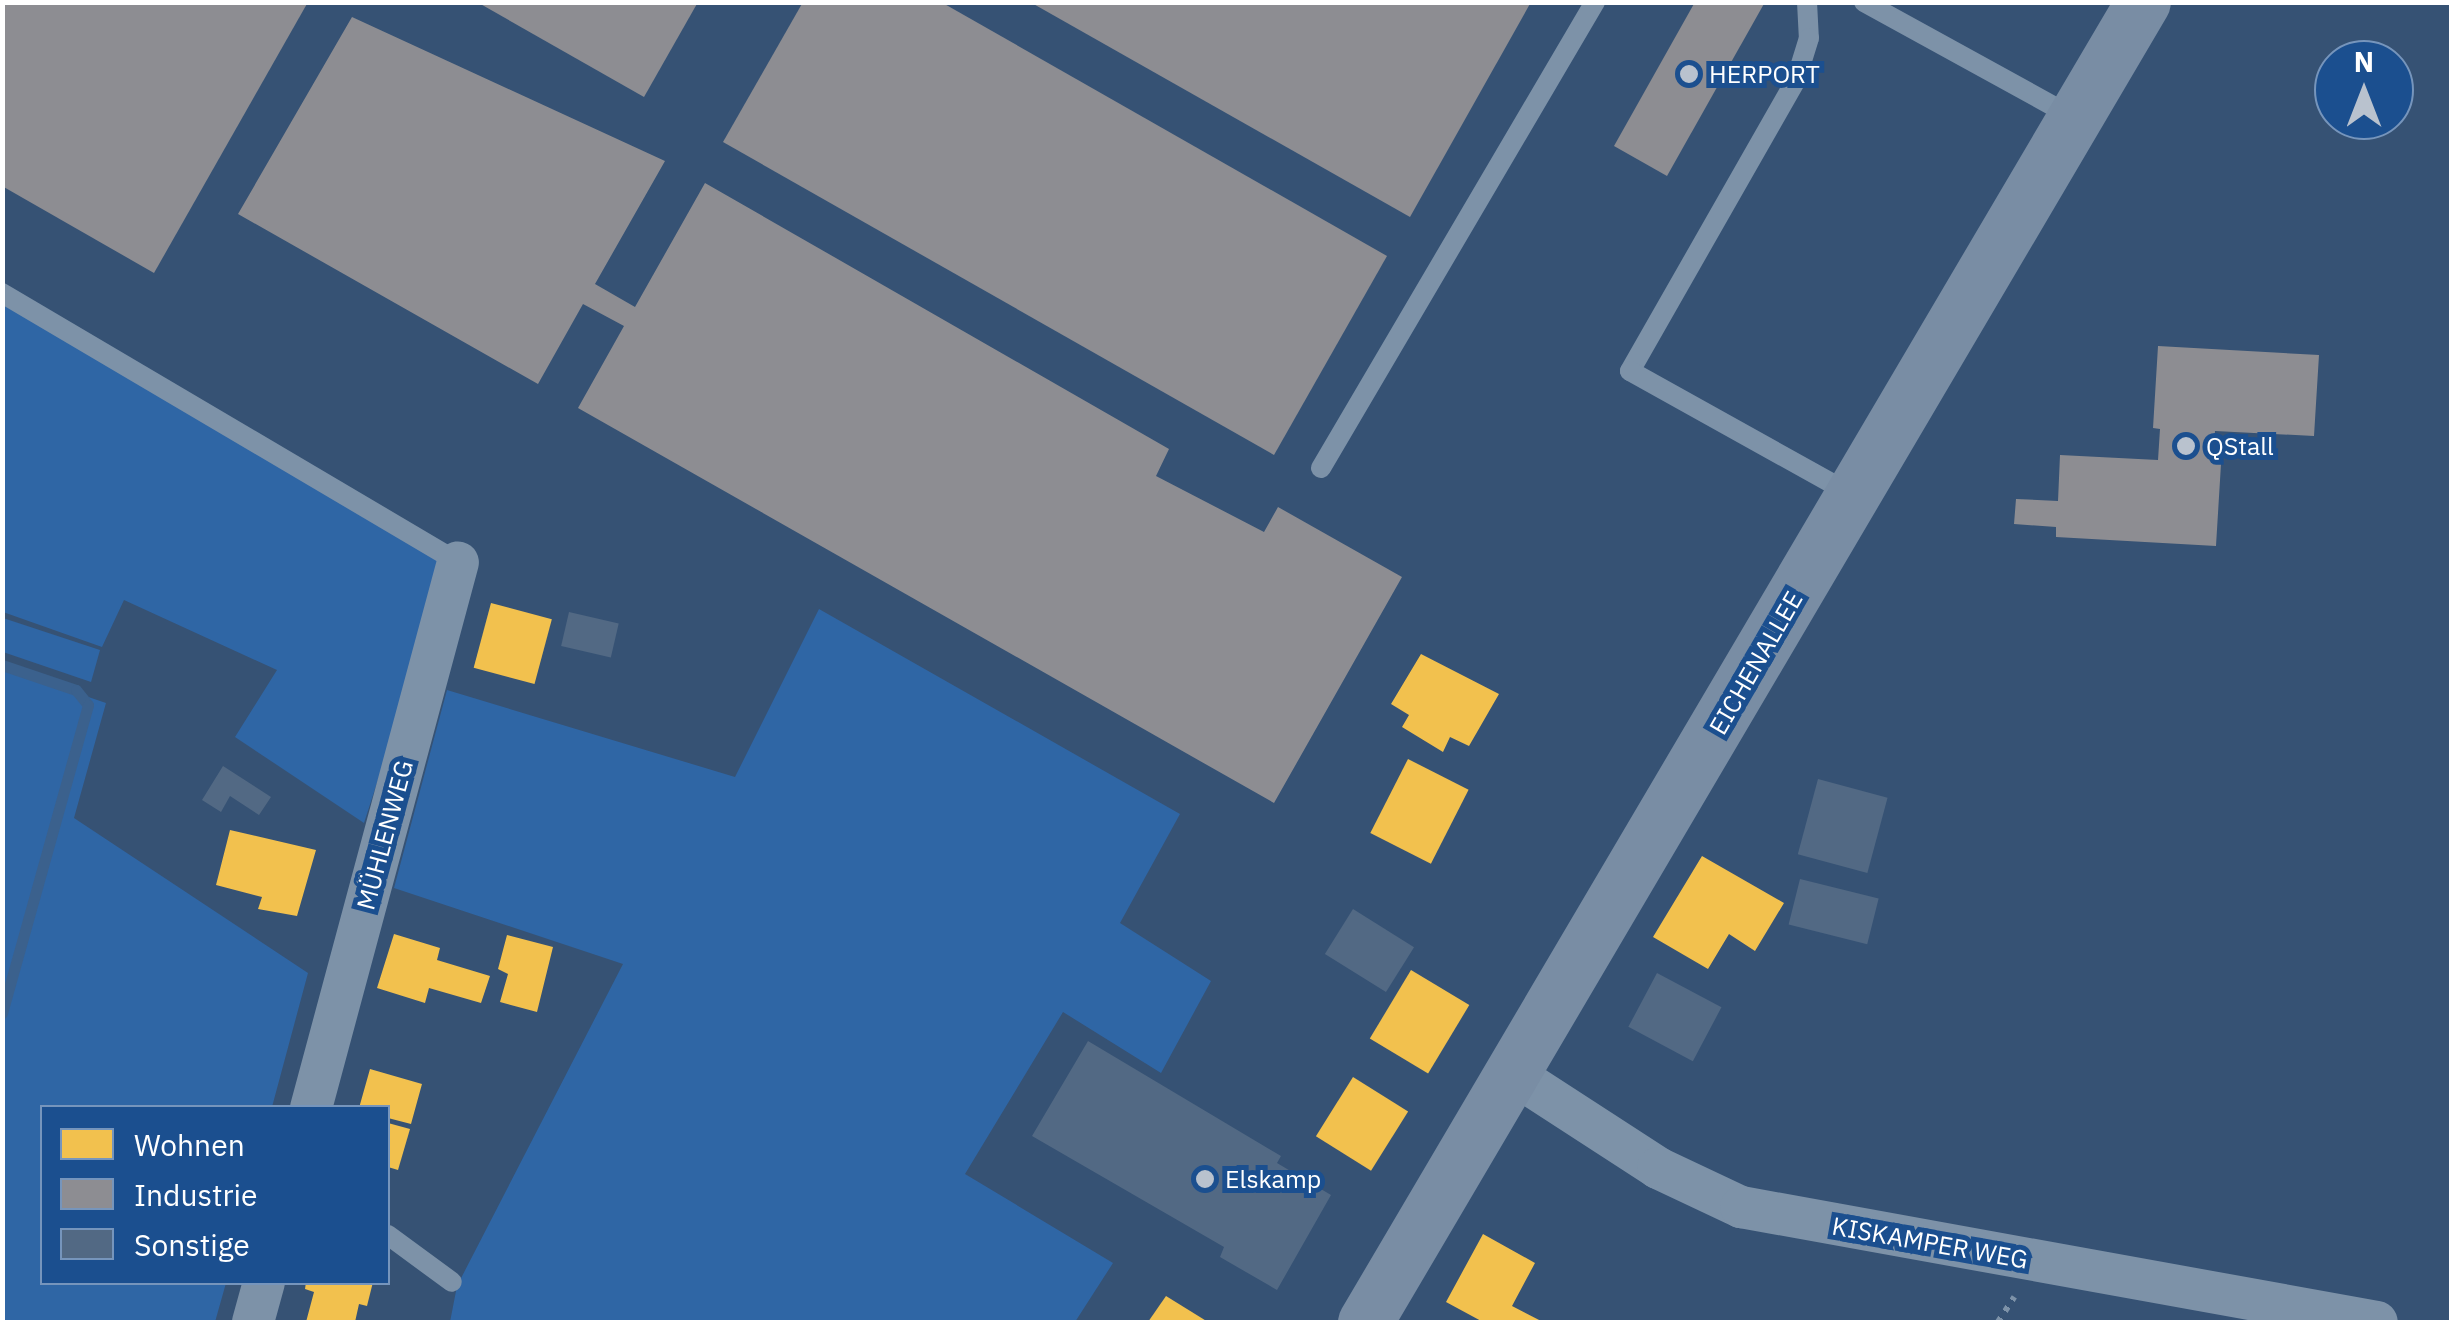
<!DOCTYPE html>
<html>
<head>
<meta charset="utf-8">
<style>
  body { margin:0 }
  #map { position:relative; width:2454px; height:1325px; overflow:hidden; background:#365274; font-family:"IBM Plex Sans",sans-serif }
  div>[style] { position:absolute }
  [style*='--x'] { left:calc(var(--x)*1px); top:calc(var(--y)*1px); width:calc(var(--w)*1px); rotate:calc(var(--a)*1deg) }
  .green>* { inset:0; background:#2f66a5 }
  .homes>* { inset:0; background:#f2c14e; transform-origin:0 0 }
  .industry>* { inset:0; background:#8d8d92 }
  .stream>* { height:11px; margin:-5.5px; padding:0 5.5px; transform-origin:5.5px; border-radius:5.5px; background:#3b618d }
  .building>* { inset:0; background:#526984; transform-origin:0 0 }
  .path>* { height:6px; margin-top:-3px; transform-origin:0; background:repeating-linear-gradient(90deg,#7d92a8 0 5px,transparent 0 13px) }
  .lane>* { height:20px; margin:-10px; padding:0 10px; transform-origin:10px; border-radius:10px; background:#7d92a8 }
  .street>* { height:42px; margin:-21px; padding:0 21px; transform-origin:21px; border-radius:21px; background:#7d92a8 }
  .secondary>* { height:55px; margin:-27.5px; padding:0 27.5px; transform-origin:27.5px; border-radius:27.5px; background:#798da4 }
  .dots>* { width:28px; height:28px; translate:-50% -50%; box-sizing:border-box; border:5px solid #1b4f8f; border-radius:50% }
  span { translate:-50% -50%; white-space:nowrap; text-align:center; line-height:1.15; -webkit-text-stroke:10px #1b4f8f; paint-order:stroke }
  .poi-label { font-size:25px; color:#fff }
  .left { translate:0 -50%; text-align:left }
  .street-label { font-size:25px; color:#fff }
  .frame { position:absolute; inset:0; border:5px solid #fff; pointer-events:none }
  .legend { position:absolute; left:40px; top:1105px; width:350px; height:180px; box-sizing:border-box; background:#1b4f8f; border:2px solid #7695bc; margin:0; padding:12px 18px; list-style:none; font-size:30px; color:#fff }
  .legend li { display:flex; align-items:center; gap:20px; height:50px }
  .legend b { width:50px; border:2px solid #7695bc }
  .north { position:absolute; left:2314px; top:40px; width:100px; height:100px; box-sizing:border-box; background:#1b4f8f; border:2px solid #7695bc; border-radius:50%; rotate:0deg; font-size:28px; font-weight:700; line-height:40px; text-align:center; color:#fff }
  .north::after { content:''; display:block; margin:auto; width:35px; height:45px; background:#b9c2ce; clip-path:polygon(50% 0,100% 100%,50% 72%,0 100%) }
</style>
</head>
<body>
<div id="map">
  <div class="green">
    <i style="clip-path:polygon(3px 299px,450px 557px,364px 823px,235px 737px,277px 670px,124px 600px,102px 647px,3px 612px)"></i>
    <i style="clip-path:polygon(819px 609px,1180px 814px,1120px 923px,1211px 981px,1161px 1073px,1063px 1012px,965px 1174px,1113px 1263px,1075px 1322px,450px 1322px,457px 1286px,623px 964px,394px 888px,447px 690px,735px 777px)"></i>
    <i style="clip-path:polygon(3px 618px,100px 650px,91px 682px,3px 652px)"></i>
    <i style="clip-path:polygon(3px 668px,106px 703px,74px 818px,308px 973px,272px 1107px,42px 1108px,42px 1282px,226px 1283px,215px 1322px,3px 1322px)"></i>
  </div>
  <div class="homes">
    <i style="left:491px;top:603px;width:63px;height:67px;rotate:15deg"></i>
    <i style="clip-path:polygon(1421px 654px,1499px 694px,1469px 746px,1450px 737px,1443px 752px,1402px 727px,1409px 715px,1391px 704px)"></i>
    <i style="left:1408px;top:759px;width:68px;height:83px;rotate:27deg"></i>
    <i style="clip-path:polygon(230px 830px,316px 850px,297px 916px,258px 909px,262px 897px,216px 885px)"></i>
    <i style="clip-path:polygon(1702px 856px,1784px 903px,1755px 951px,1729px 934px,1708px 969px,1653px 937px)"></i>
    <i style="clip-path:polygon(394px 934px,440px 948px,437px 960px,490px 976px,481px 1003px,429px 988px,425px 1003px,377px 988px)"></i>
    <i style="clip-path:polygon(507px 935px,553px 947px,537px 1012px,500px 1002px,508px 974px,498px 969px)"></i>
    <i style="left:1411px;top:970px;width:68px;height:80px;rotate:31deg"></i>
    <i style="clip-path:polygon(370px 1069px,422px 1084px,411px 1124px,388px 1118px,388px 1108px,359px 1108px)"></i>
    <i style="left:1353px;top:1077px;width:65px;height:70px;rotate:32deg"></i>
    <i style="clip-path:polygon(388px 1123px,410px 1129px,398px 1170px,388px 1167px)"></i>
    <i style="clip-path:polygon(1483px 1234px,1535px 1263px,1512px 1306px,1543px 1322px,1483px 1322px,1446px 1302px)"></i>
    <i style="clip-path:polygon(306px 1282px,373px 1282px,367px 1306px,359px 1304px,355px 1322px,306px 1322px,314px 1292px,305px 1289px)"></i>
    <i style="clip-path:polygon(1166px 1296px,1208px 1322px,1148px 1322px)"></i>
  </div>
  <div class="industry">
    <i style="clip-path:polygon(2px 2px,308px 2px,154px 273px,2px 186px)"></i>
    <i style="clip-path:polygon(477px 2px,698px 2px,644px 97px)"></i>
    <i style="clip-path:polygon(803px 2px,941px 2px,1387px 256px,1274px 455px,723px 142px)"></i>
    <i style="clip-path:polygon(1030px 2px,1531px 2px,1410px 217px)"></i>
    <i style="clip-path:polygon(1695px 2px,1765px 2px,1667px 176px,1614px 146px)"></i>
    <i style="clip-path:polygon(352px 17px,665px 161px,595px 284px,635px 307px,705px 183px,1169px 449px,1156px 476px,1264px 532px,1278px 507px,1402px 577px,1274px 803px,578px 408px,624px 326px,583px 304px,538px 384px,238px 214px)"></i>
    <i style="clip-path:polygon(2158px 346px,2319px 355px,2314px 436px,2215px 431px,2213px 463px,2221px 464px,2216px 546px,2056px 537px,2056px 527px,2014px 524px,2016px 499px,2058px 501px,2060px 455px,2158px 460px,2160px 429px,2153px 428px)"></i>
  </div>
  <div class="stream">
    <i style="--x:2;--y:665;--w:78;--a:18.7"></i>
    <i style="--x:76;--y:690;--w:19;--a:51"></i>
    <i style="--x:88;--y:705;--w:320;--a:105.6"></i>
  </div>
  <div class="building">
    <i style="left:569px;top:612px;width:51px;height:35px;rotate:13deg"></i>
    <i style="clip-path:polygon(223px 766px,271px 797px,259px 815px,230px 796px,221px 812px,202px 800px)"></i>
    <i style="left:1818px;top:779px;width:72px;height:78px;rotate:15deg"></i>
    <i style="left:1800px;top:879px;width:81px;height:47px;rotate:14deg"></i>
    <i style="left:1353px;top:909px;width:72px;height:53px;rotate:32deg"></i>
    <i style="left:1657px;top:973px;width:73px;height:61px;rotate:28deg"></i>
    <i style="clip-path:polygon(1088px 1041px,1281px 1156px,1277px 1163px,1331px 1195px,1277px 1290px,1220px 1257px,1224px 1247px,1032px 1136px)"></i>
  </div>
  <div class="path">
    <i style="--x:1998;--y:1322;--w:30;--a:-57"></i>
  </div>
  <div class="lane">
    <i style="--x:1807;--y:2;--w:36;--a:87"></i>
    <i style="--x:1809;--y:38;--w:44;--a:107.2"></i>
    <i style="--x:1796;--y:80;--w:335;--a:119.7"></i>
    <i style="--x:1630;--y:371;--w:253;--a:29.1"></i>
    <i style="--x:1864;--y:2;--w:239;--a:28.8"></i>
    <i style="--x:2;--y:293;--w:529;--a:30.54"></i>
    <i style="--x:1321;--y:468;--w:541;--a:-59.55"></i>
    <i style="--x:388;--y:1235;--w:79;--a:36.3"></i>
  </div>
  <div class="street">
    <i style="--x:1515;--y:1075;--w:171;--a:33"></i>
    <i style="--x:1658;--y:1168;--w:92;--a:25.2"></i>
    <i style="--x:1741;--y:1207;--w:646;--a:10.25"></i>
    <i style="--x:311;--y:1108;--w:565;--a:-74.93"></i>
    <i style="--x:253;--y:1322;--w:41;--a:-74.6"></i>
  </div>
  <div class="secondary">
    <i style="--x:1365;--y:1322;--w:1532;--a:-59.49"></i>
  </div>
  <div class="dots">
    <i style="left:1689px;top:74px;background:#b9c2ce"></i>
    <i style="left:2186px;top:446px;background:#b9c2ce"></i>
    <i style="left:1205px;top:1179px;background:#b9c2ce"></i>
  </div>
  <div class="poi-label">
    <span class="left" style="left:1709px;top:74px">HERPORT</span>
    <span class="left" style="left:2206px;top:446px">QStall</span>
    <span class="left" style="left:1225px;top:1179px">Elskamp</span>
  </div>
  <div class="street-label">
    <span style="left:1756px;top:663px;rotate:-60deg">EICHENALLEE</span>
    <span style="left:385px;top:835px;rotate:-75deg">MÜHLENWEG</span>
    <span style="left:1930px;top:1243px;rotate:10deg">KISKAMPER WEG</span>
  </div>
  <div class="frame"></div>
  <ul class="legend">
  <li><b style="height:28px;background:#f2c14e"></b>Wohnen</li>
  <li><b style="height:28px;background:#8d8d92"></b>Industrie</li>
  <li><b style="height:28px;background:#526984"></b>Sonstige</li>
  </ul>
  <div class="north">N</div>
</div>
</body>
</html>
